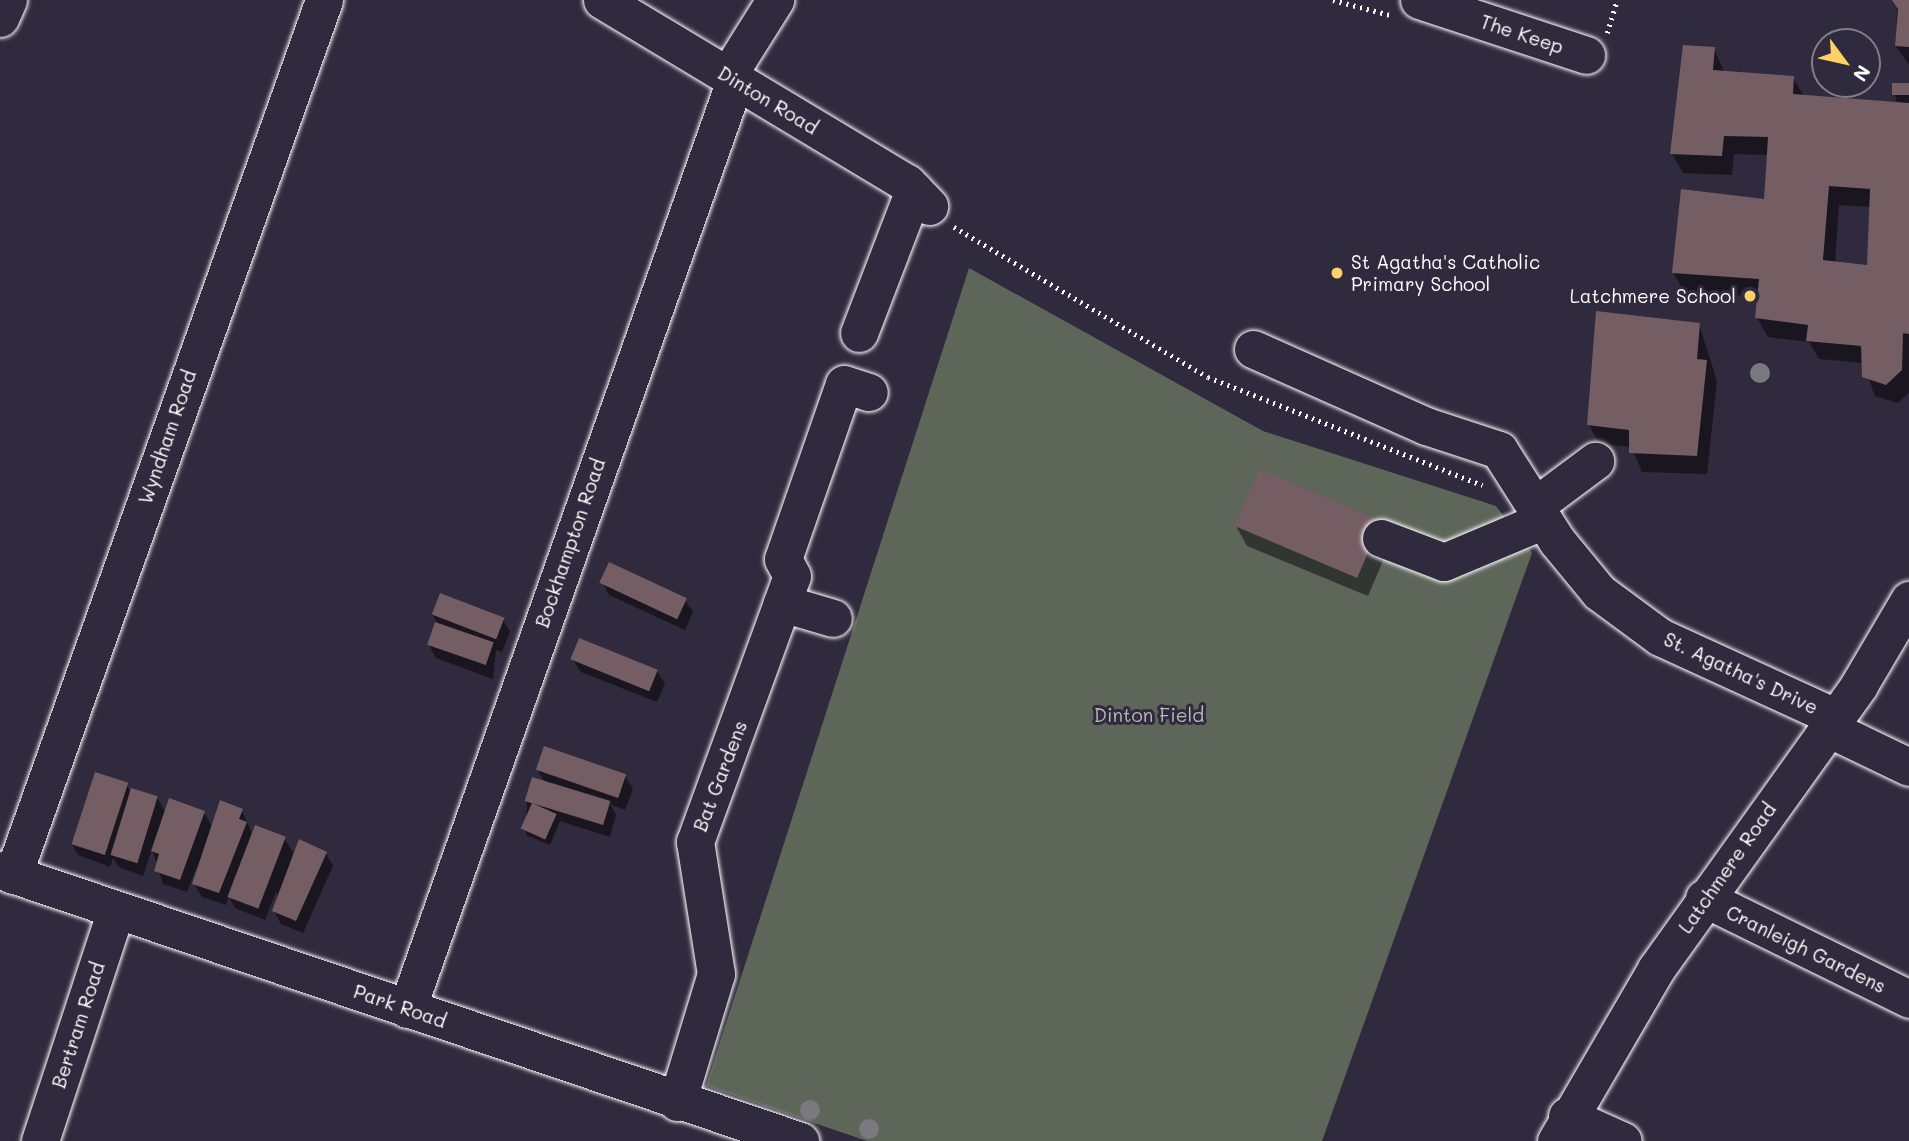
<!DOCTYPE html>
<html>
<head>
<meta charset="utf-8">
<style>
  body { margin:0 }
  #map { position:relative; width:1909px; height:1141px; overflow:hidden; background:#2f2a3d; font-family:Mali,sans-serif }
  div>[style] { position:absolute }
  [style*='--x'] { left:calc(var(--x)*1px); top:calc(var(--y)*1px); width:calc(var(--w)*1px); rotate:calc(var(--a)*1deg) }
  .green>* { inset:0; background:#5e665a }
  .shadow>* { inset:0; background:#0007 }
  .building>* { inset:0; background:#745d63; transform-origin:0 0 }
  .path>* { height:4.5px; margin-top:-2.25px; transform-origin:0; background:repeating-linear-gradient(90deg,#fff 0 2px,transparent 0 7px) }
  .roads { filter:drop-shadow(0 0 2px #fff) drop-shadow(0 0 2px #fff) }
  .minor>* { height:37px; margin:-18.5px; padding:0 18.5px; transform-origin:18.5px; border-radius:18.5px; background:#2f2a3d }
  .trees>* { width:20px; height:20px; margin:-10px; border-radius:50%; background:#7a797f }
  .dots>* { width:19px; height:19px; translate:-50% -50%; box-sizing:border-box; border:4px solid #2f2a3d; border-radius:50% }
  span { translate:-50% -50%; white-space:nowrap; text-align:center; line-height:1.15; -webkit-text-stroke:6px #2f2a3d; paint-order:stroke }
  .street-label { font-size:19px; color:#fff }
  .poi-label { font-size:19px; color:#fff }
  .left { translate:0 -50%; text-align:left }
  .right { translate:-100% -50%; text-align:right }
  .park-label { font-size:19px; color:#b7bab5 }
  .north { position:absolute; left:1811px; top:28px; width:70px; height:70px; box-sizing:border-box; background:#2f2a3d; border:2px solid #827f8b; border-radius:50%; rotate:123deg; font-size:19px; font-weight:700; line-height:28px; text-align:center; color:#fff }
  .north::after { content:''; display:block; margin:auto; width:24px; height:32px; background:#ffd166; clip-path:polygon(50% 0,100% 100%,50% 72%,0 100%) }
</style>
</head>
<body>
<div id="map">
  <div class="green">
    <i style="clip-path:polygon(969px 268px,1263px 431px,1496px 506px,1532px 553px,1322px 1141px,867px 1141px,706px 1086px)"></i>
  </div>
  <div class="shadow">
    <i style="clip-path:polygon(1897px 0,1909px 0,1909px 65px,1896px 46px)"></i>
    <i style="clip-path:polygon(evenodd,1714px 49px,1725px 73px,1793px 78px,1804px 96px,1897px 104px,1893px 85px,1909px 85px,1909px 392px,1898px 403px,1875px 396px,1863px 363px,1819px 359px,1809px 342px,1768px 337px,1757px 318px,1759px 297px,1684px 292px,1673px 272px,1766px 201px,1768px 155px,1734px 154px,1732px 175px,1683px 173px,1672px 154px,1714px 49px,1839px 205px,1871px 207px,1869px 267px,1835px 263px,1839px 205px)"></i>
    <i style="clip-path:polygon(1699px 324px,1717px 381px,1707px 474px,1642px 472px,1631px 447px,1600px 444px,1589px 425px)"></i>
    <i style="clip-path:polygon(1236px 526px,1391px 542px,1368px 596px,1247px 546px)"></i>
    <i style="clip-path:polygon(602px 582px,685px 600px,693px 612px,685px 630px,609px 595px)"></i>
    <i style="clip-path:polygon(432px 614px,503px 620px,510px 632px,502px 652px,496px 650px,493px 679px,436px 658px,429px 645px,437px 623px)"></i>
    <i style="clip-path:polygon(573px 660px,657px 671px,665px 684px,657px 702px,581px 672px)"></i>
    <i style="clip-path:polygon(537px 769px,625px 776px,633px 789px,625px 810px,610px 804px,616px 815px,610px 837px,560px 821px,550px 845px,526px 835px,527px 801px,545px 783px)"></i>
    <i style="clip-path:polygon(127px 785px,131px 793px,157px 798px,166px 813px,204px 813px,213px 828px,242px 811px,253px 836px,284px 838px,294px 854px,326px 853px,333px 866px,303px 933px,281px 924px,274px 911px,280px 899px,276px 892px,265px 920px,235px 908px,229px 897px,226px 905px,202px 897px,194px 884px,198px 864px,187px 892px,163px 884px,152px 849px,143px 876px,119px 867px,113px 858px,110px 867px,78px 855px,71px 842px)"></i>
  </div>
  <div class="building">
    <i style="clip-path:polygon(1892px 0,1909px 0,1909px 47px,1895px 46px,1898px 9px)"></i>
    <i style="clip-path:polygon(evenodd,1683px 45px,1715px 47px,1713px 70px,1794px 76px,1793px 94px,1909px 103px,1909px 334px,1903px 333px,1902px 370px,1886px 385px,1862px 377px,1861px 346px,1806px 341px,1808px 325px,1755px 318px,1759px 279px,1672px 273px,1681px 189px,1764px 199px,1768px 137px,1724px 136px,1722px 156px,1670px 154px,1683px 45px,1829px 186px,1870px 189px,1867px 265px,1823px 260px,1829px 186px)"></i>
    <i style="left:1892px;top:83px;width:17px;height:12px"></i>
    <i style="clip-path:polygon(1596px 311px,1700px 323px,1697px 359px,1707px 360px,1697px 456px,1629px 453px,1629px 430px,1587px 425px)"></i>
    <i style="left:1259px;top:469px;width:133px;height:62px;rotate:23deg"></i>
    <i style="left:609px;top:562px;width:86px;height:23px;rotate:25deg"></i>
    <i style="left:440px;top:593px;width:69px;height:23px;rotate:21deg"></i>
    <i style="left:435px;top:622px;width:62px;height:24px;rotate:19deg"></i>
    <i style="left:579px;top:638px;width:85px;height:23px;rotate:22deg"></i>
    <i style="left:544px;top:746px;width:87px;height:25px;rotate:19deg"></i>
    <i style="left:95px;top:772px;width:35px;height:76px;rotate:18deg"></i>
    <i style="left:532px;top:777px;width:82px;height:25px;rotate:17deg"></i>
    <i style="left:131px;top:788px;width:28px;height:70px;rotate:17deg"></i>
    <i style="clip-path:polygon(169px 798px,205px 811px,180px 880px,154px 871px,159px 854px,151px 851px)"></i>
    <i style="clip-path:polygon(220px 800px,243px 809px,239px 819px,247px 822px,219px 893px,192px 884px)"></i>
    <i style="left:532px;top:803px;width:27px;height:28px;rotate:24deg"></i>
    <i style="left:255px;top:825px;width:33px;height:77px;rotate:21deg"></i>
    <i style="clip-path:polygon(299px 839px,327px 852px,296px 921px,272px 911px)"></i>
  </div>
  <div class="path">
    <i style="--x:1333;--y:0;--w:59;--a:14.7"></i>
    <i style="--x:1607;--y:33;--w:34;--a:-73"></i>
    <i style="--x:954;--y:227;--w:295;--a:30.6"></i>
    <i style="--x:1208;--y:377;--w:295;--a:21.5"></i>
  </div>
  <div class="roads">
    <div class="minor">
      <i style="--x:602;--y:0;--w:356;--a:31"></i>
      <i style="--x:907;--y:183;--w:32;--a:46"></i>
      <i style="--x:1419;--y:0;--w:176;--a:18.2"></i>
      <i style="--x:0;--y:18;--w:20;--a:-66"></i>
      <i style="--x:728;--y:75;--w:89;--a:-57.9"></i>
      <i style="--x:859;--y:333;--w:153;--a:-69"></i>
      <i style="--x:1253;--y:349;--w:189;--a:24"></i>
      <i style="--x:1426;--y:426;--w:77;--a:18.2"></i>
      <i style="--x:1499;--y:450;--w:108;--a:57.5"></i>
      <i style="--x:1557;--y:541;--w:66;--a:50.5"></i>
      <i style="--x:1599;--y:592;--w:76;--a:36.4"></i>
      <i style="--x:1660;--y:637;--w:192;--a:24.6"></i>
      <i style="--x:1536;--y:505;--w:74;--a:-36.7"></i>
      <i style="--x:1381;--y:538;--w:67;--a:20.9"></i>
      <i style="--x:1444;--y:562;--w:108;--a:-22.8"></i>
      <i style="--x:782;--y:603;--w:53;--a:16.4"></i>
      <i style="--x:1828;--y:728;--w:90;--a:25.7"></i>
      <i style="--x:0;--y:870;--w:845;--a:18.71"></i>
      <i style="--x:13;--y:875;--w:929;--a:-70.43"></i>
      <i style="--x:1704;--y:898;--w:229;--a:26.2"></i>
      <i style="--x:407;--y:1009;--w:985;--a:-70.55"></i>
      <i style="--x:677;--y:1102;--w:134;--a:-73.1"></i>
      <i style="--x:716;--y:974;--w:134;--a:-99"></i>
      <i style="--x:695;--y:842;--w:283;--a:-70"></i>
      <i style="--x:792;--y:576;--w:19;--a:-118"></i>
      <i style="--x:783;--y:559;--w:185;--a:-70.8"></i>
      <i style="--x:844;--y:384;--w:26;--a:18"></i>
      <i style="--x:1567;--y:1116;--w:61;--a:24.1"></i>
      <i style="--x:40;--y:1141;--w:243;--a:-71.8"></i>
      <i style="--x:1556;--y:1141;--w:199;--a:-59.8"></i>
      <i style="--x:1656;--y:969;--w:349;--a:-54.4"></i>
      <i style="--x:1859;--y:685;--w:99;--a:-59.5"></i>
    </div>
  </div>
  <div class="trees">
    <i style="left:1760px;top:373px"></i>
    <i style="left:810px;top:1110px"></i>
    <i style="left:869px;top:1129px"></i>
  </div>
  <div class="dots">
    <i style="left:1337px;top:273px;background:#ffd166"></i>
    <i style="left:1750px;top:296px;background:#ffd166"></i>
  </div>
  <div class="street-label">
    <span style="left:1522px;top:34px;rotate:18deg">The Keep</span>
    <span style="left:768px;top:100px;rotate:31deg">Dinton Road</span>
    <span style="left:167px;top:437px;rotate:-71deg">Wyndham Road</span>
    <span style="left:570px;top:543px;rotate:-71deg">Bockhampton Road</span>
    <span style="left:1741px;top:673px;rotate:25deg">St. Agatha's Drive</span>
    <span style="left:720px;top:776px;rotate:-69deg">Bat Gardens</span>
    <span style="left:1727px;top:868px;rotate:-55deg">Latchmere Road</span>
    <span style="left:1806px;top:949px;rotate:26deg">Cranleigh Gardens</span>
    <span style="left:400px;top:1006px;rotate:19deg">Park Road</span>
    <span style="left:78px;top:1025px;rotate:-72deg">Bertram Road</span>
  </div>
  <div class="poi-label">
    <span class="left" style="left:1351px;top:273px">St Agatha's Catholic<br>Primary School</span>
    <span class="right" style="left:1736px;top:296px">Latchmere School</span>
  </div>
  <div class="park-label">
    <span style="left:1149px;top:715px">Dinton Field</span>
  </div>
  <div class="north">N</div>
</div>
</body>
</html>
